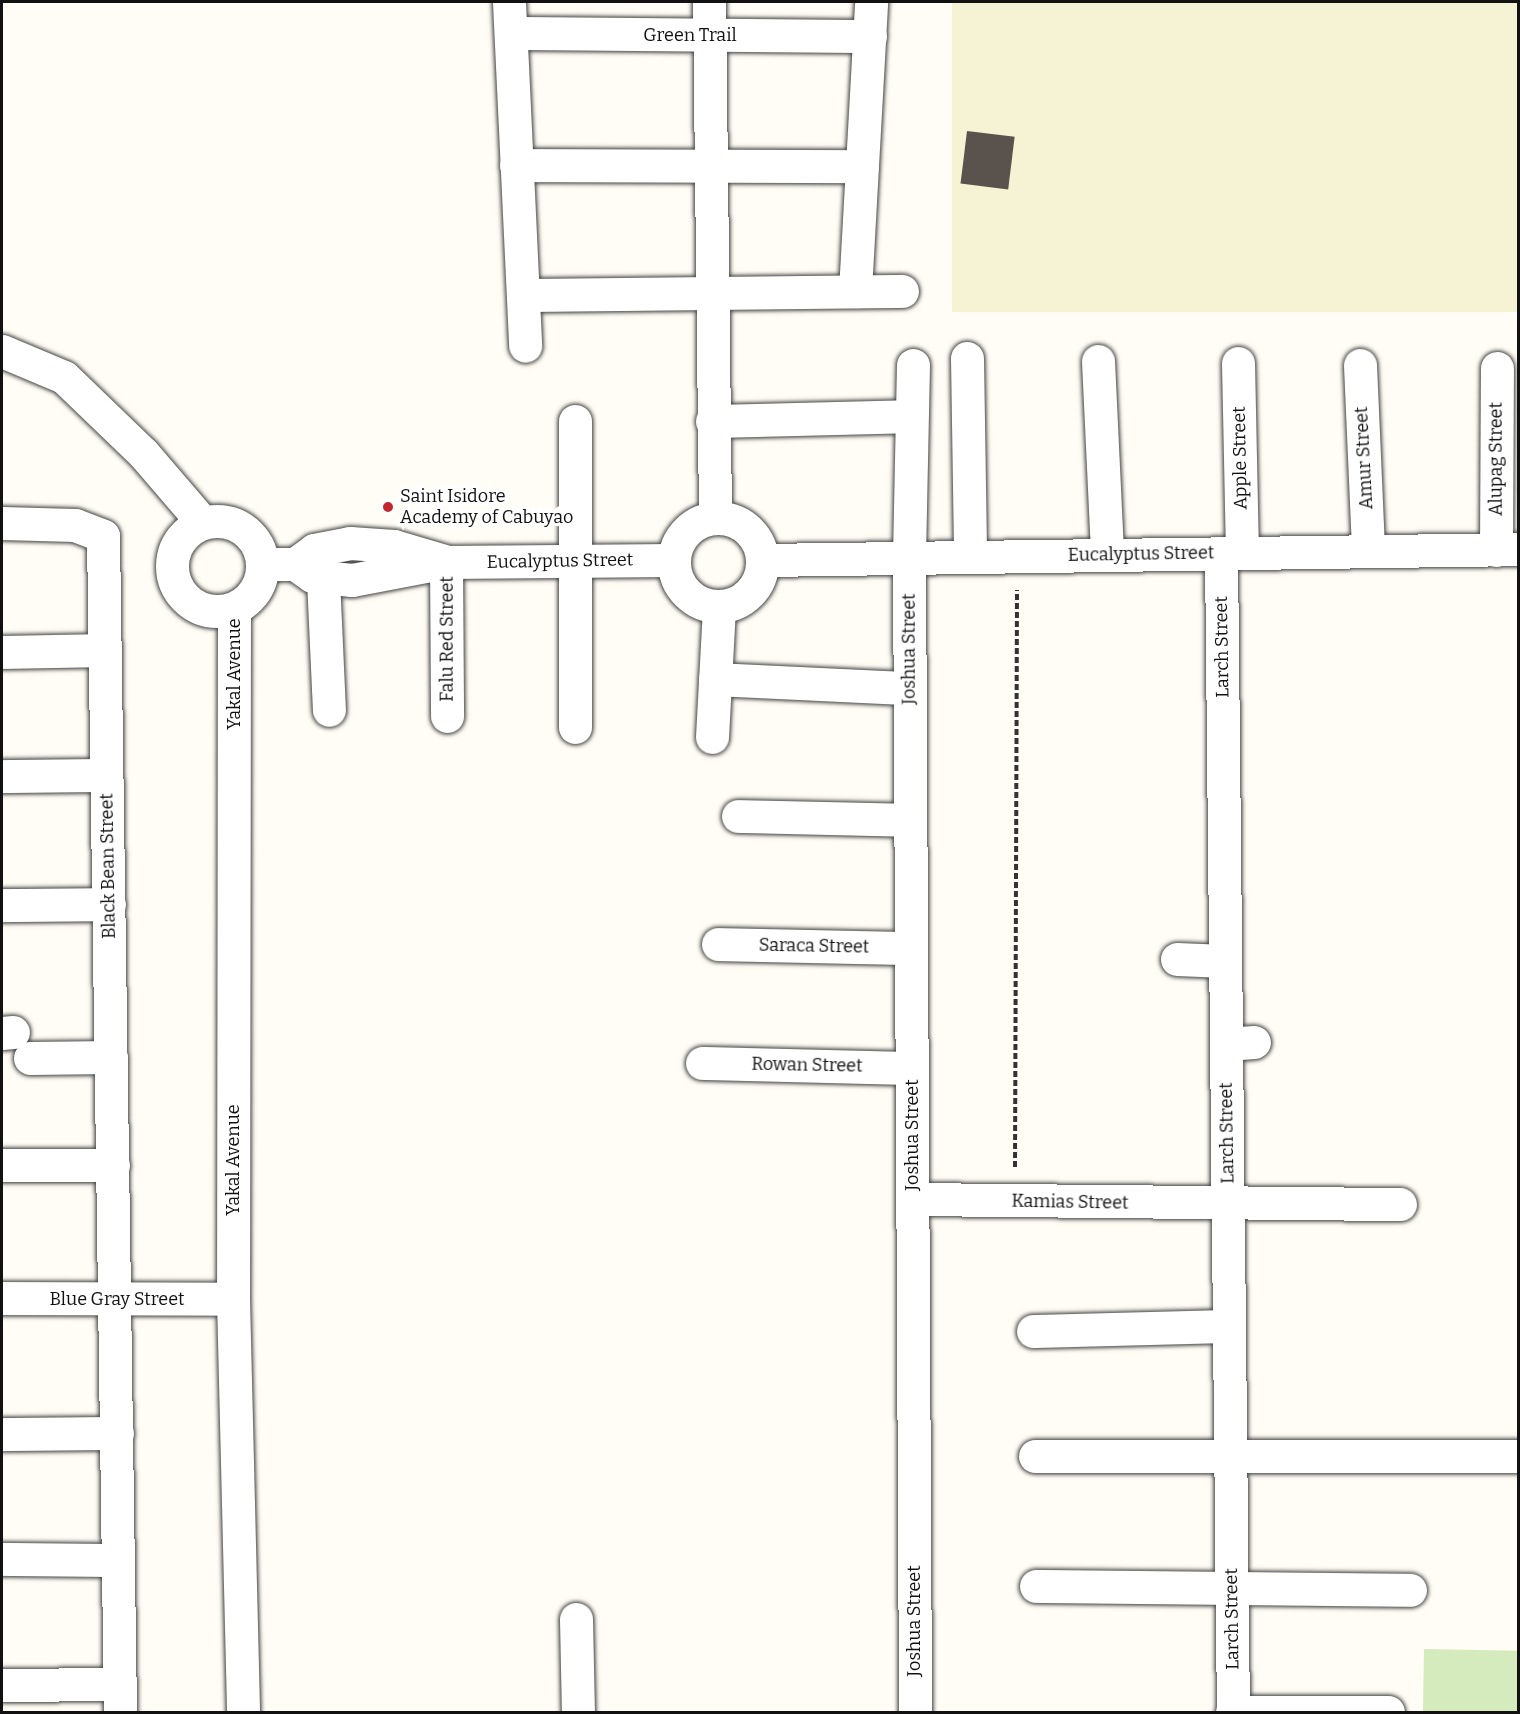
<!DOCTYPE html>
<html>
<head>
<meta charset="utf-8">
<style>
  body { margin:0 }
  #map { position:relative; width:1520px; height:1714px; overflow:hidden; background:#fffdf5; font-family:Bitter,serif }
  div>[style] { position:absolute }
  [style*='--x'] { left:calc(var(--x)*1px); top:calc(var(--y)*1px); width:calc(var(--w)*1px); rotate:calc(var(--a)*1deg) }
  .farmland>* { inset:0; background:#f6f3d4; transform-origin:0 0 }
  .green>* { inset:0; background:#d5ebbd; transform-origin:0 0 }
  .building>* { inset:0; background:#5a524d; transform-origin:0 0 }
  .path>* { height:4px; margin-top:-2px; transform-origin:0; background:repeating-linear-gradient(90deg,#333 0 6px,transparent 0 9px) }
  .roads { filter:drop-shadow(0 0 2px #444) drop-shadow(0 0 2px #444) }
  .minor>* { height:33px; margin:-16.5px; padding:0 16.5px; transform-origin:16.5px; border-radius:16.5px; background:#fff }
  .minor>.ring { margin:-16.5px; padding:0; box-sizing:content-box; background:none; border:33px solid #fff; border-radius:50% }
  .dots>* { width:16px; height:16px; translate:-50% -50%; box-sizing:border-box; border:3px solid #fff; border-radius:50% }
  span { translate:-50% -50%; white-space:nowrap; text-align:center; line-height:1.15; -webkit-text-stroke:6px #fff; paint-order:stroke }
  .street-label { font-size:18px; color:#111 }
  .poi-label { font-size:18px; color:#111 }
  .left { translate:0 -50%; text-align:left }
  .frame { position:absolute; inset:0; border:3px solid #111; pointer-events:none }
</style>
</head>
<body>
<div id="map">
  <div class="farmland">
    <i style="left:952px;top:2px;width:566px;height:310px"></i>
  </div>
  <div class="green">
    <i style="left:1424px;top:1649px;width:94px;height:63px;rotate:1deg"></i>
  </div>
  <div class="building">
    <i style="left:967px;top:131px;width:48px;height:53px;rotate:7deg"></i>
  </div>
  <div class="path">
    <i style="--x:1015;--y:1167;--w:577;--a:-89.8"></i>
  </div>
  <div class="roads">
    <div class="minor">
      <i style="--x:509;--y:2;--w:344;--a:87.3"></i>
      <i style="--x:709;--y:2;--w:515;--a:89.33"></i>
      <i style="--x:511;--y:33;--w:359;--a:0.5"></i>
      <i style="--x:516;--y:165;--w:346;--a:0.2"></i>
      <i style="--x:855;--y:291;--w:289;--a:-86.8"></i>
      <i style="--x:523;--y:295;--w:379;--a:-0.6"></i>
      <i style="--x:2;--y:351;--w:67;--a:22.8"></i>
      <i style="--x:64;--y:377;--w:110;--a:43.9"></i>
      <i style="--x:143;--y:453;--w:92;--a:49.4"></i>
      <i style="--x:967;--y:358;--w:198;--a:89.1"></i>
      <i style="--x:1098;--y:361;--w:194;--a:87.3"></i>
      <i style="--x:1238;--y:363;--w:190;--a:88.8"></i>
      <i style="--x:913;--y:365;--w:192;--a:91.2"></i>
      <i style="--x:909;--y:557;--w:1155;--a:89.7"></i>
      <i style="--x:1360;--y:365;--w:186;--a:87.5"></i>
      <i style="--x:575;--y:421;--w:306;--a:90"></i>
      <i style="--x:712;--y:421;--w:198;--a:-1.4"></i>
      <i class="ring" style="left:674px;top:518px;width:55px;height:55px"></i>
      <i class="ring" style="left:172px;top:521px;width:57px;height:57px"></i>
      <i style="--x:2;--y:523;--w:73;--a:1.6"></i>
      <i style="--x:75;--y:525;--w:30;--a:21"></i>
      <i style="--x:103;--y:536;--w:1176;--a:89.17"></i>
      <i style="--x:1496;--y:550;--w:182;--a:-89.7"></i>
      <i style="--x:1221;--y:553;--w:1159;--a:89.41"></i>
      <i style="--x:763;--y:560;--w:755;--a:-0.83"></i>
      <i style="--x:446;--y:562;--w:154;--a:89.6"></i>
      <i style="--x:263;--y:564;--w:32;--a:0"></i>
      <i style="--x:295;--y:564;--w:21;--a:35"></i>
      <i style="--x:312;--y:576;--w:40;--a:5.7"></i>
      <i style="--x:352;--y:580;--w:96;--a:-10.8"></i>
      <i style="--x:446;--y:562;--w:227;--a:-0.5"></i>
      <i style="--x:295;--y:564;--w:24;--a:-36"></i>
      <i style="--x:314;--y:550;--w:37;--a:-11"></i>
      <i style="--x:350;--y:543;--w:44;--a:3.9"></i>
      <i style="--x:394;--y:546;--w:53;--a:16.4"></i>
      <i style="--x:323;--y:579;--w:131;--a:87.4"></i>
      <i style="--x:234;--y:608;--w:691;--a:90.08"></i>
      <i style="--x:233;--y:1299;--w:413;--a:88.6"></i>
      <i style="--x:2;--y:652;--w:102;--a:-1.1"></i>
      <i style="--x:715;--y:679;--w:194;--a:2.7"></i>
      <i style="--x:712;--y:737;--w:130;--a:-86.9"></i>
      <i style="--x:2;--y:776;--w:104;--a:-0.6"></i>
      <i style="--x:738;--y:816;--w:172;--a:1.3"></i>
      <i style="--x:2;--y:905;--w:107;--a:-0.5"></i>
      <i style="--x:718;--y:944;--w:193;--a:1.2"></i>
      <i style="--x:1177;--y:959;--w:48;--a:2.4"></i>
      <i style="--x:2;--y:1033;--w:11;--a:-5"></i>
      <i style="--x:1226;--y:1044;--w:28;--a:-4"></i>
      <i style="--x:30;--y:1058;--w:81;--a:-0.7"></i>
      <i style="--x:702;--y:1063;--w:210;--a:1.4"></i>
      <i style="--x:2;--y:1165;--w:111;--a:0"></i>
      <i style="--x:913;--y:1199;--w:487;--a:0.6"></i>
      <i style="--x:2;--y:1298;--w:231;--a:0.2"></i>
      <i style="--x:1033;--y:1331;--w:196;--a:-1.5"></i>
      <i style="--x:2;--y:1434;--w:115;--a:-0.5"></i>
      <i style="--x:1035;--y:1456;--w:483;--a:0"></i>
      <i style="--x:2;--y:1559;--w:116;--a:0.5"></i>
      <i style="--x:1036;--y:1586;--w:374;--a:0.6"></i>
      <i style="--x:576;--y:1619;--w:93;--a:88.8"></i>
      <i style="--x:2;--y:1685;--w:118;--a:-0.5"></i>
      <i style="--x:1232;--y:1712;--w:156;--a:0"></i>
    </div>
  </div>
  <div class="dots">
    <i style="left:388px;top:507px;background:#c4262e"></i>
  </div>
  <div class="street-label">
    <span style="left:690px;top:35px">Green Trail</span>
    <span style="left:1240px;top:458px;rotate:-91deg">Apple Street</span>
    <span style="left:1364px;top:458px;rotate:-93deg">Amur Street</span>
    <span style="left:1496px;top:459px;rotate:-90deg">Alupag Street</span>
    <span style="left:1141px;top:554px;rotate:-1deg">Eucalyptus Street</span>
    <span style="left:560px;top:561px;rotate:-1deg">Eucalyptus Street</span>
    <span style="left:447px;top:639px;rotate:-90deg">Falu Red Street</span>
    <span style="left:1222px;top:647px;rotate:-91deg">Larch Street</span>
    <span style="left:909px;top:649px;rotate:-90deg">Joshua Street</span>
    <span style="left:234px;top:674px;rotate:-90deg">Yakal Avenue</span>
    <span style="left:108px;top:866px;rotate:-91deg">Black Bean Street</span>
    <span style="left:814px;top:946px;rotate:1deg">Saraca Street</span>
    <span style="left:807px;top:1065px;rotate:1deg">Rowan Street</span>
    <span style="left:1227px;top:1133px;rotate:-91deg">Larch Street</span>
    <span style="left:912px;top:1135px;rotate:-90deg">Joshua Street</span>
    <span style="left:233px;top:1160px;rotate:-90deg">Yakal Avenue</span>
    <span style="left:1070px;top:1202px;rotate:1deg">Kamias Street</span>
    <span style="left:117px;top:1299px">Blue Gray Street</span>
    <span style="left:1232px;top:1619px;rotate:-91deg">Larch Street</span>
    <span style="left:914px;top:1621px;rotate:-90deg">Joshua Street</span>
  </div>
  <div class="poi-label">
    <span class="left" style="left:400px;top:507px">Saint Isidore<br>Academy of Cabuyao</span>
  </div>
  <div class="frame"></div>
</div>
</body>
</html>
